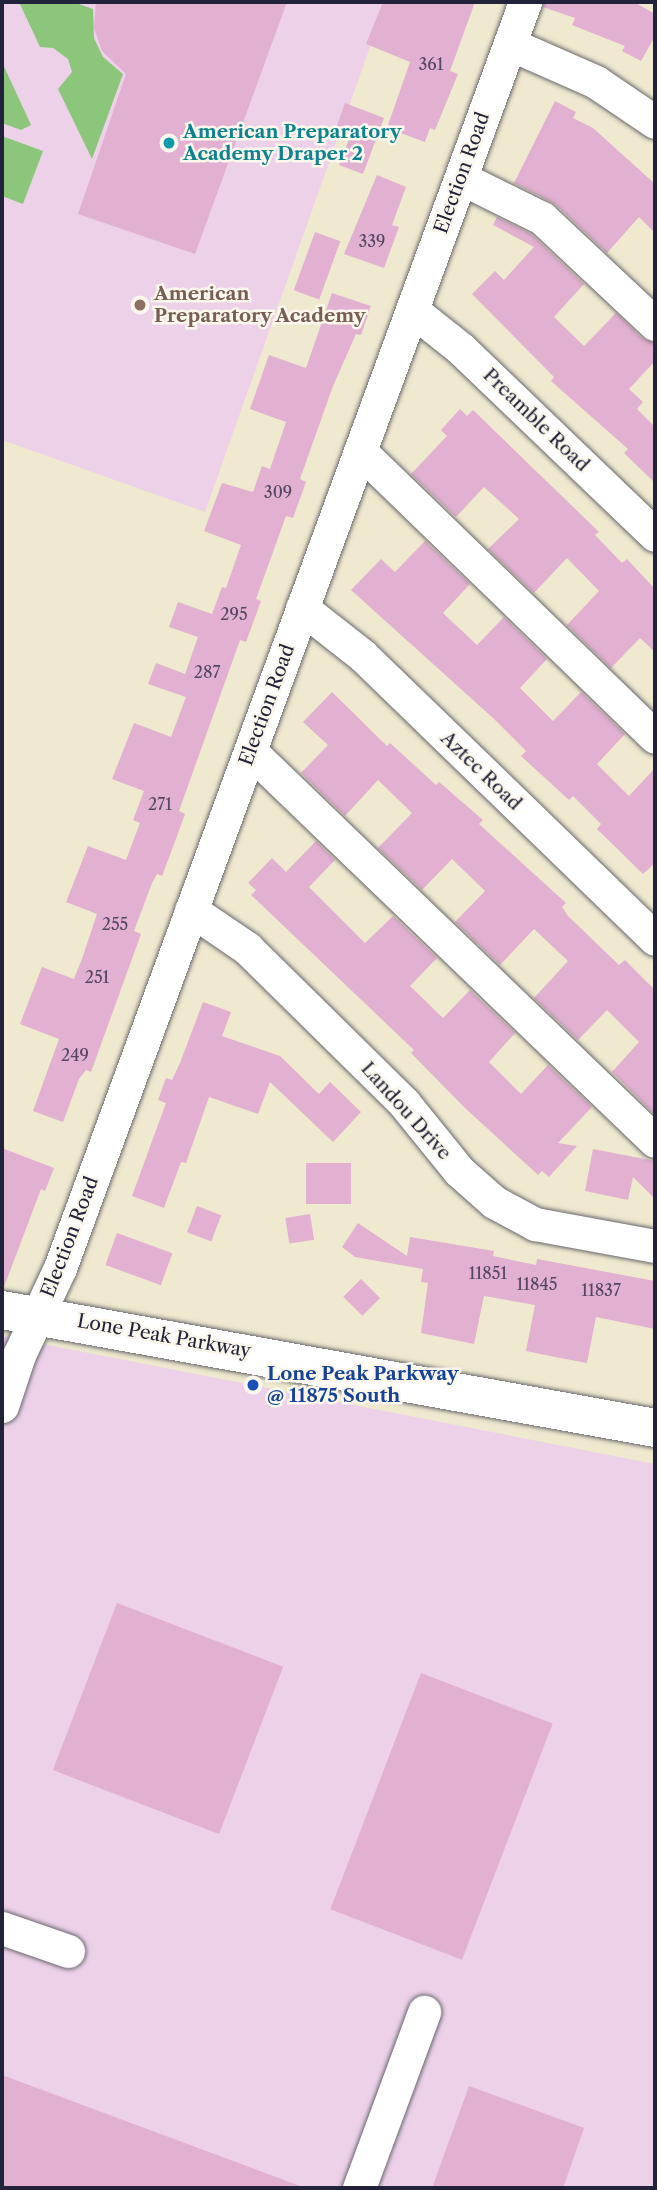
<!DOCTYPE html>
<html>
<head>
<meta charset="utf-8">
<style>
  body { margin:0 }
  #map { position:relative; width:657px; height:2190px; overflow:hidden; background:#efe9cf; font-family:"Libre Caslon Text",serif }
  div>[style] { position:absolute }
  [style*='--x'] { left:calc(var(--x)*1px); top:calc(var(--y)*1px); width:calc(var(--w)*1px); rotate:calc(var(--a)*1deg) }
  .built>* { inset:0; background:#edd1e9 }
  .green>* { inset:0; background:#8cc67b }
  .building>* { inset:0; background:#e2b0d0; transform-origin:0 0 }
  .roads { filter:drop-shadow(0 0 2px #6a686f) drop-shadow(0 0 2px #6a686f) }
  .minor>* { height:33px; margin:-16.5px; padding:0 16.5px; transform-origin:16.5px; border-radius:16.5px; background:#fff }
  .major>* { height:38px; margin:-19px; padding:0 19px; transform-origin:19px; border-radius:19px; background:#fff }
  .dots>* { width:19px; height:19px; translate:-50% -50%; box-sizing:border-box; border:4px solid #fbf7ec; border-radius:50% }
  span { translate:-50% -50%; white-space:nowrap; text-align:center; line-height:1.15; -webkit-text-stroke:5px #fbf7ec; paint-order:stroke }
  .number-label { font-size:16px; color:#524660 }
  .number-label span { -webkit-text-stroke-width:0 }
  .culture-label { font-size:19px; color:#0d838f; font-weight:700 }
  .left { translate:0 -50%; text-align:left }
  .street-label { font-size:19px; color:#22223b }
  .education-label { font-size:19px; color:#785e54; font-weight:700 }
  .transit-label { font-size:19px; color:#164399; font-weight:700 }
  .frame { position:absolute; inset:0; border:4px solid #22223b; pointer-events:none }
</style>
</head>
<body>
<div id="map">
  <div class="built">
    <i style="clip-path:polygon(2px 2px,386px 2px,205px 512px,2px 440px)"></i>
    <i style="clip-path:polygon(2px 1336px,655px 1464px,655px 2188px,2px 2188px)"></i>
  </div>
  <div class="green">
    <i style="clip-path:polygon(19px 2px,73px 2px,93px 9px,94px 38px,103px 57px,123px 74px,92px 159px,58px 89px,72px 72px,68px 59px,53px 48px,40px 47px)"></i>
    <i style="clip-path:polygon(2px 62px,31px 125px,21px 130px,2px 123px)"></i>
    <i style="clip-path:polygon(2px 136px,43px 151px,23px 204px,2px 196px)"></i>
  </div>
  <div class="building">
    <i style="clip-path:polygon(96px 2px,287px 2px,195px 254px,78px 214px,126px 74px,102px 51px,94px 28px)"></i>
    <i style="clip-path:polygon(383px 2px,475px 2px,450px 71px,458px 74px,435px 130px,430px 128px,425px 142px,387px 128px,410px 62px,366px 44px)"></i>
    <i style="clip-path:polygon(544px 2px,634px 2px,655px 14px,655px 36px,641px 61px,622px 51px,625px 46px,572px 25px,575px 18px,543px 7px)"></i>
    <i style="clip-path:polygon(555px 101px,576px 112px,573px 118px,593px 128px,655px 184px,655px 233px,639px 217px,607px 253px,555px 204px,514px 183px)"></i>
    <i style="clip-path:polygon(345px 103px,384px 118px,363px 174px,339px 165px,351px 134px,336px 128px)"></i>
    <i style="clip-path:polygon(377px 175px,406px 187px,392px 225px,399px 227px,384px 268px,344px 254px)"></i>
    <i style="clip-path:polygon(497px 217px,531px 234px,584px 284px,554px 317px,584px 346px,616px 313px,642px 338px,655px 343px,655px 361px,629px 389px,643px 402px,637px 409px,655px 427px,655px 483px,624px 453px,628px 449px,551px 381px,554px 377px,472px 294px,495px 271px,504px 280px,534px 247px,493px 225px)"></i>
    <i style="left:315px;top:232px;width:27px;height:62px;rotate:20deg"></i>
    <i style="clip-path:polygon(332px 293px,371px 306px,361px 335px,356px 334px,333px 386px,300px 479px,306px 482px,293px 518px,286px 516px,256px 599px,261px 601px,246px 642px,240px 640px,179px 811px,185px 814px,173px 847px,162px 876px,157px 874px,152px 883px,134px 931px,141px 934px,91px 1072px,86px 1070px,79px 1079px,63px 1122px,33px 1111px,59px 1039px,20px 1024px,42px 967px,74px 979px,83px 956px,97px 914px,66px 902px,88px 846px,126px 860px,140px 823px,133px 820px,144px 791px,112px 779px,134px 723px,171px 737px,186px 697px,148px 684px,156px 663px,185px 674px,198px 637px,169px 627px,178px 602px,212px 614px,222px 587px,226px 588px,241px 545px,204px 531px,222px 483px,253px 492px,262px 466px,270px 469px,286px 422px,250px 409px,269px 355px,306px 368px)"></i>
    <i style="clip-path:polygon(460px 409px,467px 416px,473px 410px,599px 532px,595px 535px,622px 563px,627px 559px,655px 589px,655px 652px,640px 638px,611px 668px,567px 625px,599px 591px,567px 558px,534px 593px,488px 549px,519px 519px,484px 487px,456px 517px,411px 474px,447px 436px,441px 430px)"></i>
    <i style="clip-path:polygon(425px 541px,470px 584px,443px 613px,477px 645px,504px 617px,547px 659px,520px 688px,553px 721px,581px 692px,625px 734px,597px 764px,629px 796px,655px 768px,655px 863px,643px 874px,597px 829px,601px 824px,573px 796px,569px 800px,521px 756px,526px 751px,493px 718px,351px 590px,381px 559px,395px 572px)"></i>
    <i style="clip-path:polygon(332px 692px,387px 746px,390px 743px,436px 785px,439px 782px,483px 820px,479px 824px,566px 903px,562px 907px,568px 916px,619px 965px,625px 960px,655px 990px,655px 1115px,612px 1072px,639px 1042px,607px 1010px,578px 1040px,534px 998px,568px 961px,534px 929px,500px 965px,455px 922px,485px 891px,452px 859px,422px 890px,378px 848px,412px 813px,378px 780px,345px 816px,301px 773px,328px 745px,303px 722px)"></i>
    <i style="clip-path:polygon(316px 841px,335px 860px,309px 887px,365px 943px,393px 916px,437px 958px,410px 986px,443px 1018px,470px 990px,515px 1033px,489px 1062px,521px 1094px,548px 1065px,592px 1107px,558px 1143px,577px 1146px,549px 1177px,542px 1171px,538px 1175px,464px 1107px,411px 1053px,414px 1050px,251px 895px,256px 890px,248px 883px,272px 858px,286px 872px)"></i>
    <i style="clip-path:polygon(203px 1002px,231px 1012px,222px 1036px,280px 1056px,319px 1094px,330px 1082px,361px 1112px,333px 1142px,270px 1082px,258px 1114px,209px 1097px,186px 1163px,181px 1162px,164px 1208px,132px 1196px,166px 1103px,158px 1100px,166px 1078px,172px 1080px,180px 1063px)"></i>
    <i style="clip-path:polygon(2px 1148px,54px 1168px,45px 1191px,41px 1189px,4px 1287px)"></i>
    <i style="clip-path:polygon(593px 1149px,655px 1161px,655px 1199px,633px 1177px,628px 1200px,585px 1191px)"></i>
    <i style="left:351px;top:1163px;width:41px;height:45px;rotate:90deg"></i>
    <i style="left:197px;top:1206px;width:26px;height:28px;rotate:21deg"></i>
    <i style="left:310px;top:1214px;width:26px;height:25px;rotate:81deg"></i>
    <i style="clip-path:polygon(358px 1223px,407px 1256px,410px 1237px,494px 1251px,493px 1256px,536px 1265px,537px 1259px,655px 1281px,655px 1329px,596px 1317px,587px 1363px,560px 1358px,526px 1351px,535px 1305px,484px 1296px,474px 1344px,421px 1333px,428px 1283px,421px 1282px,423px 1269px,355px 1257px,342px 1247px)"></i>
    <i style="left:117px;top:1233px;width:59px;height:34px;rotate:20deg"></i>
    <i style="left:361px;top:1279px;width:27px;height:25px;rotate:45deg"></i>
    <i style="left:117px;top:1603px;width:178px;height:179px;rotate:21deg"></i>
    <i style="left:421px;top:1673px;width:141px;height:253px;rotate:21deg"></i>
    <i style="clip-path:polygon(2px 2075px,300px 2186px,300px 2188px,2px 2188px)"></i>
    <i style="clip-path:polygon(469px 2086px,584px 2128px,563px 2188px,432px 2188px)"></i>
  </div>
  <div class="roads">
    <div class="minor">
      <i style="--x:510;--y:44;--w:94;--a:23.8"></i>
      <i style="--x:596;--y:82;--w:71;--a:34.1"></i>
      <i style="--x:461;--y:178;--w:90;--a:26.3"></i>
      <i style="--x:542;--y:218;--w:155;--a:43.2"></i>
      <i style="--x:412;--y:310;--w:61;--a:38.4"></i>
      <i style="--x:460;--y:348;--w:270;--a:43.8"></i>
      <i style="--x:360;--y:451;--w:411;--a:44.1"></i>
      <i style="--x:302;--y:608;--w:76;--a:38.1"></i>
      <i style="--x:362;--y:655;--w:408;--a:44.1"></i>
      <i style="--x:250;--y:751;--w:562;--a:43.92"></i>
      <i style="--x:191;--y:910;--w:68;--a:34.2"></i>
      <i style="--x:247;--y:948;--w:221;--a:44.6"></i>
      <i style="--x:404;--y:1103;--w:87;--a:51"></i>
      <i style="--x:459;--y:1171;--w:47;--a:41.5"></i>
      <i style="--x:494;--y:1202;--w:47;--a:28.2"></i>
      <i style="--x:535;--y:1224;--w:122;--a:10.4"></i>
      <i style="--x:2;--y:1406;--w:54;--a:-71.6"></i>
      <i style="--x:19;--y:1355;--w:96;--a:-64.8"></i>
      <i style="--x:60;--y:1268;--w:1349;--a:-69.83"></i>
      <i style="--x:2;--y:1928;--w:70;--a:19.2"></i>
      <i style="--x:359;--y:2188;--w:188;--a:-69.7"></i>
    </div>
    <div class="major">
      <i style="--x:2;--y:1310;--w:664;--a:10.24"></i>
    </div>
  </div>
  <div class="dots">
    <i style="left:169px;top:143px;background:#0f9aa8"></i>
    <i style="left:140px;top:305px;background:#8d6e63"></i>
    <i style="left:253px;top:1385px;background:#1a4fb4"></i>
  </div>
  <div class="number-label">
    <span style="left:431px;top:64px">361</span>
    <span style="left:372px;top:241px">339</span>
    <span style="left:278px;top:492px">309</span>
    <span style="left:234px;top:614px">295</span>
    <span style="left:207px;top:672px">287</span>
    <span style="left:160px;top:804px">271</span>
    <span style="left:115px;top:924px">255</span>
    <span style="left:97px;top:977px">251</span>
    <span style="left:75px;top:1055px">249</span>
    <span style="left:488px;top:1273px">11851</span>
    <span style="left:537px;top:1284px">11845</span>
    <span style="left:601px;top:1290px">11837</span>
  </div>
  <div class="culture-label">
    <span class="left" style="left:183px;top:143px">American Preparatory<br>Academy Draper 2</span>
  </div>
  <div class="street-label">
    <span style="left:462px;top:173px;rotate:-70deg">Election Road</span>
    <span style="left:536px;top:420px;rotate:44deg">Preamble Road</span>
    <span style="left:267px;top:705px;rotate:-70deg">Election Road</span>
    <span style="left:481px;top:771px;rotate:44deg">Aztec Road</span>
    <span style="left:406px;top:1111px;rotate:48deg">Landou Drive</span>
    <span style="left:70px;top:1237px;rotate:-69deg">Election Road</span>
    <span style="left:164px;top:1336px;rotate:10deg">Lone Peak Parkway</span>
  </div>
  <div class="education-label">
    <span class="left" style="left:154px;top:305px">American<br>Preparatory Academy</span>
  </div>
  <div class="transit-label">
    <span class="left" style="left:267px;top:1385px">Lone Peak Parkway<br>@ 11875 South</span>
  </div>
  <div class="frame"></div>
</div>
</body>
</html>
